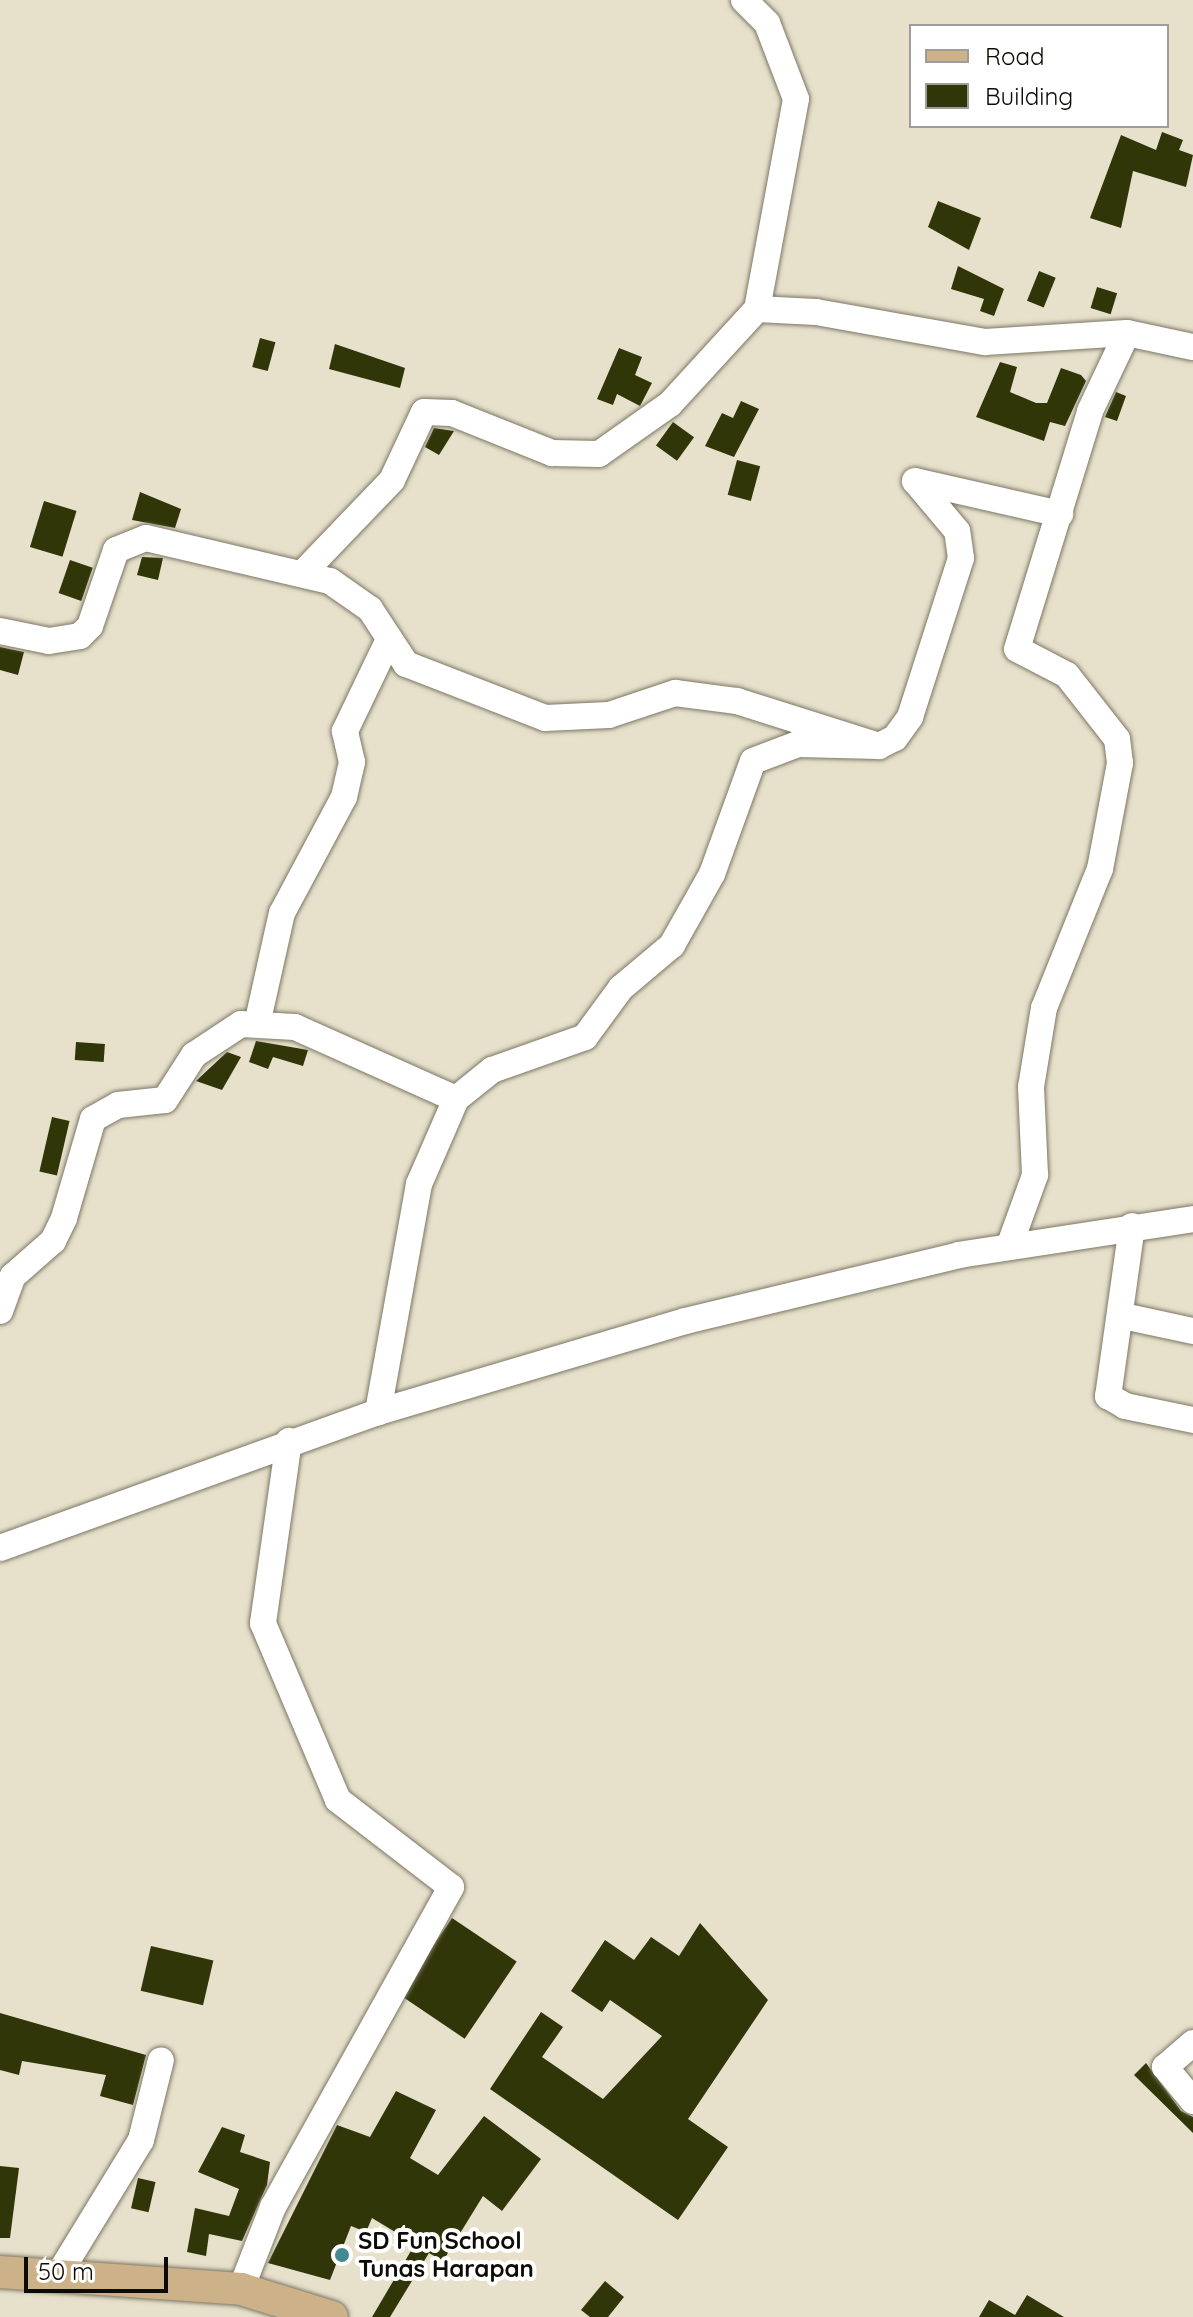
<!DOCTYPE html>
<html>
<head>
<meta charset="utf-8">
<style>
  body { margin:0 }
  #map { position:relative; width:1193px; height:2317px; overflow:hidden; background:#e7e1cc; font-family:Quicksand,sans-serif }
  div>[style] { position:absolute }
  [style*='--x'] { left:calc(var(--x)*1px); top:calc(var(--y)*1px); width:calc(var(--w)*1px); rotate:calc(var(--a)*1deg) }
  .building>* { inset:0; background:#303607; transform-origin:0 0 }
  .roads { filter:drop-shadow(0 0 2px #7c7764) drop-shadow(0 0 2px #7c7764) }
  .minor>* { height:26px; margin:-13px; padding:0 13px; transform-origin:13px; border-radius:13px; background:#fff }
  .major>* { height:32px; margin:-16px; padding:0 16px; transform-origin:16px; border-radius:16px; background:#cdb188 }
  .dots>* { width:22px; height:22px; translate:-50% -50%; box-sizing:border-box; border:4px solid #fff; border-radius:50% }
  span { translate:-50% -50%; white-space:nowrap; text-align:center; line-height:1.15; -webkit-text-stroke:8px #fff; paint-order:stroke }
  .poi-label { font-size:24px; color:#0d0b05; font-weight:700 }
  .left { translate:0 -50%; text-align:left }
  .legend { position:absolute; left:909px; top:24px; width:260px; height:104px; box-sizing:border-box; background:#fff; border:2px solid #9e9d9b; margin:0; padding:10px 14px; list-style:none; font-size:24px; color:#0d0b05 }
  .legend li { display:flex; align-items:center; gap:16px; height:40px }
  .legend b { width:40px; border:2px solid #9e9d9b }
  .scale { position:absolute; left:24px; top:2257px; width:144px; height:36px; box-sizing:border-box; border:4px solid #0d0b05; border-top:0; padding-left:10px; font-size:24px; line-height:28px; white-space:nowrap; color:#0d0b05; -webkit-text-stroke:6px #fff; paint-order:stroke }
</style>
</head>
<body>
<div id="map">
  <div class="building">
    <i style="clip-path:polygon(1162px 132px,1183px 140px,1179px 150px,1193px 155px,1186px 187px,1133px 171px,1121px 228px,1090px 218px,1121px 135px,1156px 150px)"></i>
    <i style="clip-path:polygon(938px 201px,981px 218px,969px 250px,928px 227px)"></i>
    <i style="clip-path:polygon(958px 266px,1004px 289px,994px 316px,980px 311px,984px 299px,951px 289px)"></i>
    <i style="left:1039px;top:271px;width:18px;height:32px;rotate:22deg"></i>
    <i style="left:1097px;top:287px;width:21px;height:22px;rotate:17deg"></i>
    <i style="left:260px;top:338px;width:16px;height:30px;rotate:15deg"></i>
    <i style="clip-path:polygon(335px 344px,405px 368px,400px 388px,329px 369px)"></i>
    <i style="clip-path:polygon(619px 348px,642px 357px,635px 375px,652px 383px,640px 406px,617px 394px,613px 405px,597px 399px)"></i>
    <i style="clip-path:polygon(1000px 362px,1017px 367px,1010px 392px,1036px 403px,1047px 403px,1061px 368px,1081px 375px,1086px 381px,1065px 426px,1050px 422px,1044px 441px,976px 417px)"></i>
    <i style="clip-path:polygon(1116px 392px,1126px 396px,1117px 421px,1105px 417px)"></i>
    <i style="clip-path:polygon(741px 401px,759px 409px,734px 457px,705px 446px,722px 413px,733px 418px)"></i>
    <i style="left:673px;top:422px;width:26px;height:29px;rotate:36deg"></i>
    <i style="clip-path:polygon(434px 428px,454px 431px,439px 455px,425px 447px)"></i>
    <i style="left:737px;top:460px;width:24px;height:36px;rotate:15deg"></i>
    <i style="clip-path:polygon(140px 492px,181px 509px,175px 528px,132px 520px)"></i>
    <i style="left:44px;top:501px;width:34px;height:48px;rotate:17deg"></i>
    <i style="clip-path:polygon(142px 557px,163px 558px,158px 580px,137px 575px)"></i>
    <i style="left:70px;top:560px;width:24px;height:35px;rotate:19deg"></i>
    <i style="clip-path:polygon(0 647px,24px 652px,18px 675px,0 670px)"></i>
    <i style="clip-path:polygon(256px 1041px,308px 1050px,303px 1066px,273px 1057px,268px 1069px,249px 1062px)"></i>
    <i style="left:76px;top:1042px;width:29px;height:18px;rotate:4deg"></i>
    <i style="clip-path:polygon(227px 1052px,241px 1057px,222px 1090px,196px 1081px)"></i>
    <i style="left:52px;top:1117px;width:18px;height:56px;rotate:13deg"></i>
    <i style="left:452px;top:1918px;width:78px;height:93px;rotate:34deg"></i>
    <i style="clip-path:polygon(700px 1923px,768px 2000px,688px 2119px,728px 2147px,678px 2220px,490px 2089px,541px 2012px,563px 2027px,542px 2057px,603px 2099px,662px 2036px,610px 2000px,602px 2012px,571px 1991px,605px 1940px,634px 1960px,651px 1937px,679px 1956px)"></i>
    <i style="left:151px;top:1946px;width:64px;height:46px;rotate:13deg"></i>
    <i style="clip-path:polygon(0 2013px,146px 2055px,133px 2105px,100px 2096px,106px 2075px,22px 2061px,19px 2075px,0 2070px)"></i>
    <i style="clip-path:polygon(1146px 2063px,1181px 2111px,1193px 2117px,1193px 2133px,1134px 2075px)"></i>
    <i style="clip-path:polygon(396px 2091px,436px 2110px,410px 2158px,438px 2175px,484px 2116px,541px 2159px,502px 2211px,483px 2196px,443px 2261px,429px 2253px,390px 2317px,372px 2317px,415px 2244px,372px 2218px,366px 2232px,351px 2226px,330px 2280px,268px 2263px,337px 2125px,370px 2137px)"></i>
    <i style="clip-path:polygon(222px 2127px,245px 2135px,240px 2152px,270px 2162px,267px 2185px,242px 2241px,209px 2234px,206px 2256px,187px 2252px,195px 2208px,229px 2216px,239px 2189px,198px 2172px)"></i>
    <i style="clip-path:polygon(0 2166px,19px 2168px,10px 2238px,0 2238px)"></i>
    <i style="left:138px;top:2178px;width:18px;height:31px;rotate:13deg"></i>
    <i style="clip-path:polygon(605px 2281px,624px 2297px,608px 2317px,590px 2317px,581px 2310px)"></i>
    <i style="clip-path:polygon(1027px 2295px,1064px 2317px,979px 2317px,989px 2300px,1015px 2315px)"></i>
  </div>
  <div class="roads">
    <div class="minor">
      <i style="--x:744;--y:0;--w:33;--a:45"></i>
      <i style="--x:767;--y:23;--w:81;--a:69.1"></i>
      <i style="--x:796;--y:99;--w:214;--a:100.5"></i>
      <i style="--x:915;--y:481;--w:149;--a:12.8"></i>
      <i style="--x:302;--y:574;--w:130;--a:-46.2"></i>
      <i style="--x:392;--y:480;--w:75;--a:-64.8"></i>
      <i style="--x:424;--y:412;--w:28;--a:2"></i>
      <i style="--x:452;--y:413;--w:108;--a:21.8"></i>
      <i style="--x:552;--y:453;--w:47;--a:1.2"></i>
      <i style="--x:599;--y:454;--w:87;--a:-35.2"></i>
      <i style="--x:670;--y:404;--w:129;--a:-47.5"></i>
      <i style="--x:757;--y:309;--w:59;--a:2.9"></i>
      <i style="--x:816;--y:312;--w:172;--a:10.1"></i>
      <i style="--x:985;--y:342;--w:142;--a:-3.6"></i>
      <i style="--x:1127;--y:333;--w:67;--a:12"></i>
      <i style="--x:0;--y:631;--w:50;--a:11.5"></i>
      <i style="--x:49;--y:641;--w:31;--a:-9"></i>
      <i style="--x:80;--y:636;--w:14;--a:-45"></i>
      <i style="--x:90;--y:626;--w:80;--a:-71.1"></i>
      <i style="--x:116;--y:550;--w:32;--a:-22"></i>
      <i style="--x:146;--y:538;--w:189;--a:13.2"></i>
      <i style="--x:330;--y:581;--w:49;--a:35"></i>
      <i style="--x:370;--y:609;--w:66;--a:56.8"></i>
      <i style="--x:406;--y:664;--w:149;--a:21.2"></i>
      <i style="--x:545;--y:718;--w:64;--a:-2.7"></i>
      <i style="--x:609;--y:715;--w:70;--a:-18.4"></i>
      <i style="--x:675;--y:693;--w:63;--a:7.4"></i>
      <i style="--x:737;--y:701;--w:149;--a:17.6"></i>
      <i style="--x:258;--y:1020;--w:110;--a:-77.4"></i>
      <i style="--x:282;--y:913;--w:132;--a:-61.9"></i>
      <i style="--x:344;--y:797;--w:36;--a:-77"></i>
      <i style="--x:352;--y:762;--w:32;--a:-103"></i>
      <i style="--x:345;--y:731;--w:102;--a:-64.4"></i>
      <i style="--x:456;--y:1099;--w:46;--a:-38.9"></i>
      <i style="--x:492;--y:1070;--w:99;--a:-19.5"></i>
      <i style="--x:585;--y:1037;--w:61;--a:-53.7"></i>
      <i style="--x:621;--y:988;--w:67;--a:-40.1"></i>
      <i style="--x:672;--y:945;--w:81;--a:-60.6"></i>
      <i style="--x:712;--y:874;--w:120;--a:-70.1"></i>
      <i style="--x:753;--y:761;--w:48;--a:-20.7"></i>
      <i style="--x:798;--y:744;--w:81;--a:1.4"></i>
      <i style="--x:879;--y:746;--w:18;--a:-27"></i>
      <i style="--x:895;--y:738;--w:26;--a:-54"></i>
      <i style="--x:910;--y:717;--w:167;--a:-72.2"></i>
      <i style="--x:961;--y:558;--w:27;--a:-98"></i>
      <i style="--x:957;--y:531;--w:65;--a:-130"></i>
      <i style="--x:1132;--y:1226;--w:172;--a:98"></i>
      <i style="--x:1108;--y:1396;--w:20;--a:30"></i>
      <i style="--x:1125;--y:1406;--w:69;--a:11.6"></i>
      <i style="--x:1009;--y:1247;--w:77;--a:-70.1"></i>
      <i style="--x:1035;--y:1175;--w:88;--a:-92.6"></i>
      <i style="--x:1031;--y:1087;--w:80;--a:-80.7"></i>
      <i style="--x:1044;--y:1008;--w:150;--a:-68.1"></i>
      <i style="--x:1100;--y:869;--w:108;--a:-79.3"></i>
      <i style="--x:1120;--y:763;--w:24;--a:-97"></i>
      <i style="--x:1117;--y:739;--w:81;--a:-128"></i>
      <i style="--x:1067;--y:675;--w:56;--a:-152.5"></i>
      <i style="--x:1017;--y:649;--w:249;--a:-72.9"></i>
      <i style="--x:1090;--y:411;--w:86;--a:-64.6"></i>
      <i style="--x:0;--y:1311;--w:37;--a:-70"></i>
      <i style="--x:13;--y:1276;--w:53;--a:-41.2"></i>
      <i style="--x:53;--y:1241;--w:25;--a:-64"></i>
      <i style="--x:64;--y:1218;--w:103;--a:-73.7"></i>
      <i style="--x:93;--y:1119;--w:29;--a:-29"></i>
      <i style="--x:118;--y:1105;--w:47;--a:-6.1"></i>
      <i style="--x:165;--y:1100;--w:54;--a:-57.2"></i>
      <i style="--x:194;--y:1055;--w:56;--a:-33.4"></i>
      <i style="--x:241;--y:1024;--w:54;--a:3.2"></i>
      <i style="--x:295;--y:1027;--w:176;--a:24.1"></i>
      <i style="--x:456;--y:1099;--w:93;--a:113.5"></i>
      <i style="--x:419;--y:1184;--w:232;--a:100.2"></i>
      <i style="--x:1123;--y:1316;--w:72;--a:12.1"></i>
      <i style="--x:0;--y:1548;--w:402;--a:-19.8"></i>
      <i style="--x:378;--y:1412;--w:320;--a:-16.5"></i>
      <i style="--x:685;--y:1321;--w:282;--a:-13.5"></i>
      <i style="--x:959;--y:1255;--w:237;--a:-8.7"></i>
      <i style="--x:1193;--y:2043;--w:37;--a:139"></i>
      <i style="--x:1165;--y:2067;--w:44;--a:50.5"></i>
      <i style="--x:59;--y:2274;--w:157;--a:-58.5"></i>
      <i style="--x:141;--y:2140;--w:82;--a:-76"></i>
      <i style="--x:241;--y:2289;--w:88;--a:-68.7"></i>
      <i style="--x:273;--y:2207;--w:366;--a:-60.9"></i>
      <i style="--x:451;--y:1887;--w:143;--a:-142.4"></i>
      <i style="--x:338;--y:1800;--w:192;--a:-113"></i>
      <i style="--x:263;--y:1623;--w:184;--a:-81.9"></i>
    </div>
    <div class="major">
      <i style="--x:0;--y:2272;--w:242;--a:4"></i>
      <i style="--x:241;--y:2289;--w:95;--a:17.1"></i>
    </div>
  </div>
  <div class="dots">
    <i style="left:342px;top:2255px;background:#428990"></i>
  </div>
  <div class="poi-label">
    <span class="left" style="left:358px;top:2255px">SD Fun School<br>Tunas Harapan</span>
  </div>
  <ul class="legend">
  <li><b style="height:10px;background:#cdb188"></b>Road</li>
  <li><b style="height:22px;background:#303607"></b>Building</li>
  </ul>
  <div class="scale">50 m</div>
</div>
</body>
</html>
